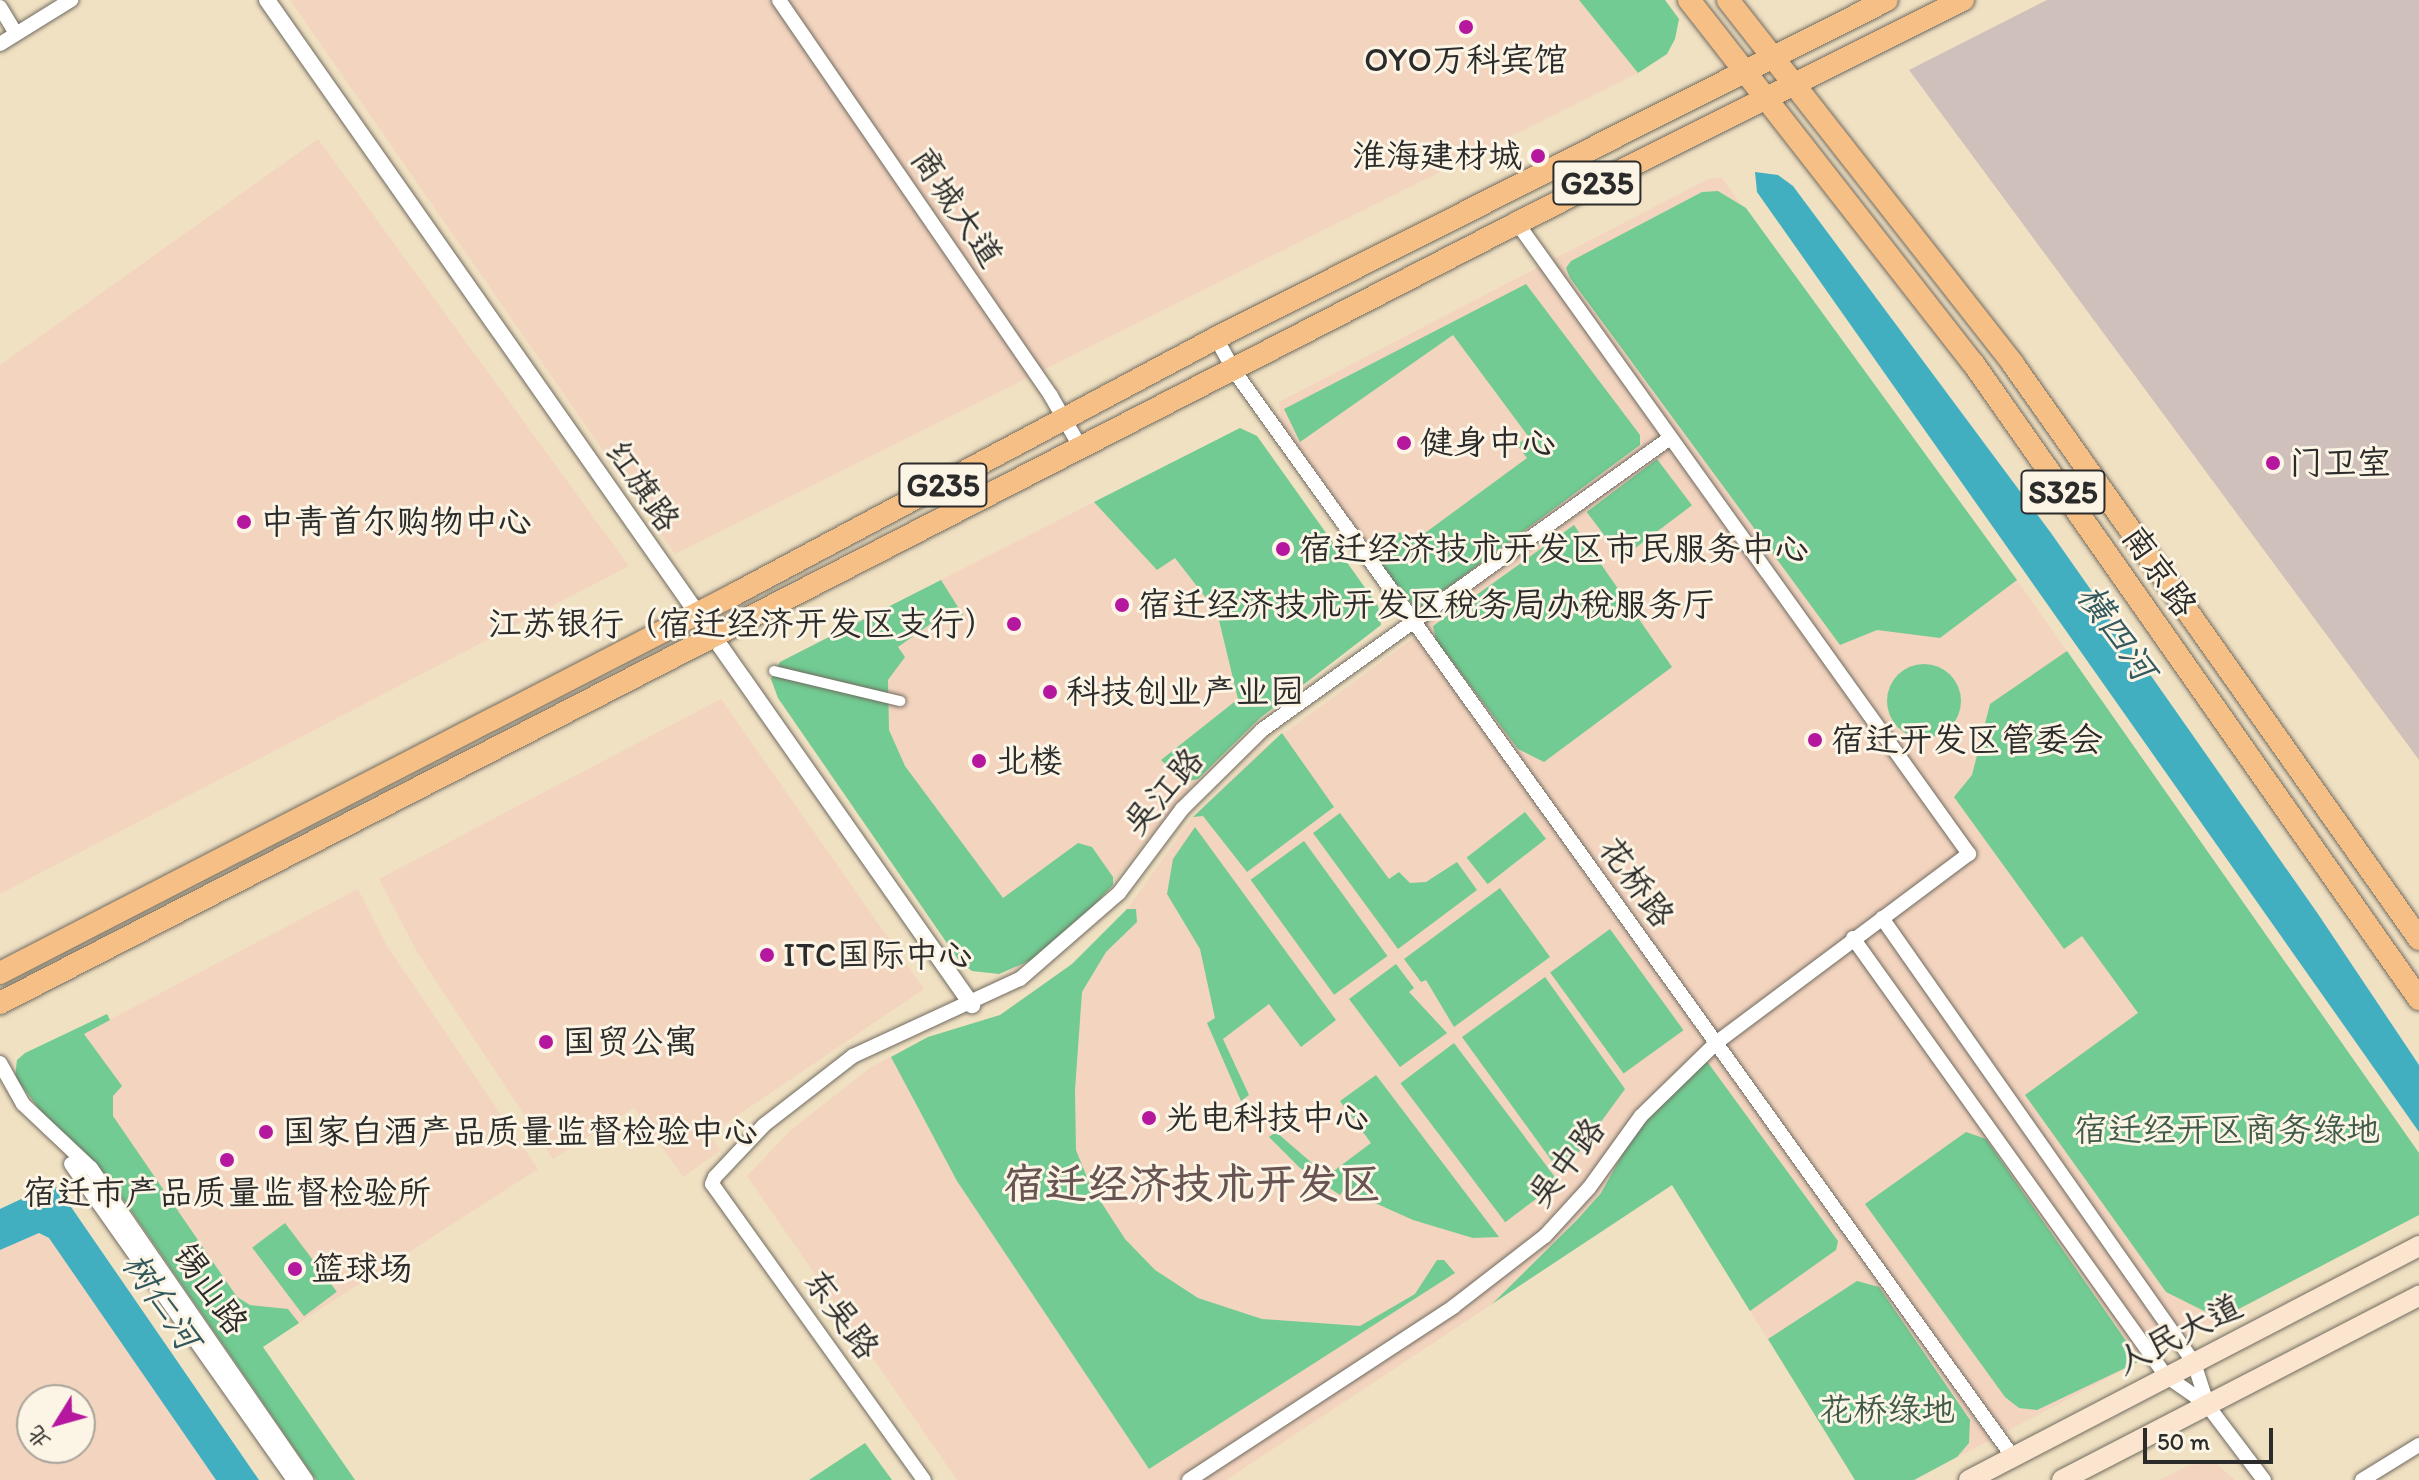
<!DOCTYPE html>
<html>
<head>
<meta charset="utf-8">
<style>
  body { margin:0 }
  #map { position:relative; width:2419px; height:1480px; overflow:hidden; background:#f1e1c3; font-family:Itim,"LXGW WenKai TC",sans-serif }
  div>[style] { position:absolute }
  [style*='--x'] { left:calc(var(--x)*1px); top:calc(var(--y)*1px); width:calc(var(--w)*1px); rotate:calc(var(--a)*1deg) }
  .built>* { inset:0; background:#f3d4bf }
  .industrial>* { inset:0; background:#cfc0bb }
  .green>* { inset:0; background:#72cb92; transform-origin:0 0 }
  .round { border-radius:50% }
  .water>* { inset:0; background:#42afc0 }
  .roads { filter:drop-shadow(0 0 2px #706b60) drop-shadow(0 0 2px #706b60) }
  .pedestrian>* { height:10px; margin:-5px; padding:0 5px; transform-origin:5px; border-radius:5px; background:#fff }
  .minor>* { height:14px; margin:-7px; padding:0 7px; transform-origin:7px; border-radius:7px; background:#fff }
  .tertiary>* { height:16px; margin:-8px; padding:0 8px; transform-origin:8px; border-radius:8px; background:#fff }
  .secondary>* { height:20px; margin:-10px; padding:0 10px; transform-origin:10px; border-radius:10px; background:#fbe5cf }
  .primary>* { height:22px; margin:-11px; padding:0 11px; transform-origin:11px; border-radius:11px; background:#f5bf86 }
  .trunk>* { height:22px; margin:-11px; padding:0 11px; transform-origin:11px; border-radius:11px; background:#f5bf86 }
  .dots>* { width:22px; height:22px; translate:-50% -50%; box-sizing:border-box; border:4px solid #fcf5e5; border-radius:50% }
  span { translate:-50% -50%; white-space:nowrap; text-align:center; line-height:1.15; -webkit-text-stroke:6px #fcf5e5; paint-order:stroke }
  .shield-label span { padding:2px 6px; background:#fcf5e5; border:2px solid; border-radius:6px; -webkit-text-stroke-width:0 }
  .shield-label { font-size:32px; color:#2b2b2b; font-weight:700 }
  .poi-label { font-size:34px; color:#2b2b2b }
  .right { translate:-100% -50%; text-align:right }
  .left { translate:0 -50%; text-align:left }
  .street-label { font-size:34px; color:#2b2b2b }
  .park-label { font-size:34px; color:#405b4a }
  .water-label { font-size:36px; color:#33595f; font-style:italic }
  .district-label { font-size:42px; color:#685453; font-weight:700 }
  .north { position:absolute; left:16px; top:1384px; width:80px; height:80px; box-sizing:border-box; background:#fcf5e5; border:2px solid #a8a49b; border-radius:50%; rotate:233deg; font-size:22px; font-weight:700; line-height:32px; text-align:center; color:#2b2b2b }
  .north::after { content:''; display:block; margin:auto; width:28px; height:36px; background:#b5179e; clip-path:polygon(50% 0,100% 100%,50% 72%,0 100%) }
  .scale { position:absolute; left:2143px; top:1428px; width:130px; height:36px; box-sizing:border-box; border:4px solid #2b2b2b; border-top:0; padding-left:10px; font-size:24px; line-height:28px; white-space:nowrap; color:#2b2b2b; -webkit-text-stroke:6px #fcf5e5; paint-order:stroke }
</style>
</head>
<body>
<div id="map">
  <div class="built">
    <i style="clip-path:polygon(290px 0,1579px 0,1638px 73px,675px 554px)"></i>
    <i style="clip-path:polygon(318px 139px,629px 566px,0 894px,0 365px)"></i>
    <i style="clip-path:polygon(1721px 177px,2017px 580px,2419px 1153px,2419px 1215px,1914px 1480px,1855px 1480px,1672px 1185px,1226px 1480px,957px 1480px,747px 1176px,791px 1130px,871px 1067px,928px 1037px,1000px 1015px,1072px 964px,1114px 927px,1193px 817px,1257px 753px,1426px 629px,1282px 427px,1279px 402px,1708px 179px)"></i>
    <i style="clip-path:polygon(1240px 428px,1257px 436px,1378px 606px,1381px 625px,1260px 718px,1198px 779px,1090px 909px,1015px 970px,972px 971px,960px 962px,778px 698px,771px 679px,780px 662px,793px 655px)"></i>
    <i style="clip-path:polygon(721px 699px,924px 989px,710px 1134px,720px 1151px,683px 1177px,634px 1108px,553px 1159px,417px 952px,379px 879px)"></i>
    <i style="clip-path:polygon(358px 889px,387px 946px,538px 1169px,263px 1346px,58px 1047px)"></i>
    <i style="clip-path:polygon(evenodd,39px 1233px,49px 1238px,216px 1480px,0 1480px,0 1250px,39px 1233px,32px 1400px,80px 1400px,80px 1448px,32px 1448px,32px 1400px)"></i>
    <i style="clip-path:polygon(2204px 1464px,2217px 1464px,2235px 1480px,2160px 1480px,2189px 1465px)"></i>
  </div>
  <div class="industrial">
    <i style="clip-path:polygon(2047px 0,2419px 0,2419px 760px,1909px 70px)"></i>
  </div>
  <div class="green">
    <i style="clip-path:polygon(1579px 0,1665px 0,1679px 19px,1675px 39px,1667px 54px,1638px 73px)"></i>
    <i style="clip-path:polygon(1718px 191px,1746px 208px,2017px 580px,1940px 638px,1877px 630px,1840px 645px,1570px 278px,1566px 268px,1571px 261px,1702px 192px)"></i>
    <i style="clip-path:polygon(1526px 284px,1640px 435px,1640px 445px,1424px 605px,1414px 607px,1380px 563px,1382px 546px,1400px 532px,1410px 544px,1527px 458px,1517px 445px,1528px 436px,1453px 335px,1300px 442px,1284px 409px)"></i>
    <i style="clip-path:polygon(1240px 428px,1257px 436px,1378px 606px,1381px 625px,1260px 718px,1198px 779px,1184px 782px,1161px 760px,1238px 699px,1217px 612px,1175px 558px,1157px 570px,1094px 502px)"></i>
    <i style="left:1657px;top:459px;width:58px;height:88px;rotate:53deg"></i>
    <i style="clip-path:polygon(1574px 525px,1672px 667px,1544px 762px,1518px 749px,1436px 640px,1433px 626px)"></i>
    <i style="clip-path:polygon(941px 580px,963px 615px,955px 621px,947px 612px,898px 647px,905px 657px,888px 680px,889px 730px,905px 766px,1003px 898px,1078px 843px,1092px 847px,1113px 877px,1113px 885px,1090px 909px,1036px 958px,999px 974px,972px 971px,960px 962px,778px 698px,771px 679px,780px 662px)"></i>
    <i style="clip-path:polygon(2067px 651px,2419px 1153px,2419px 1215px,2229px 1314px,2214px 1316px,2166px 1292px,2025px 1095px,2138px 1013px,2082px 936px,2064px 949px,1954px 797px,1972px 775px,1990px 704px)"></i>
    <i class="round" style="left:1887px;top:664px;width:74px;height:74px"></i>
    <i style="clip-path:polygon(1282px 733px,1334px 807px,1247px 872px,1203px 816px,1193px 817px)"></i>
    <i style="left:1525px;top:812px;width:34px;height:74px;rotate:52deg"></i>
    <i style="clip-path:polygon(1340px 813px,1389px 879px,1399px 872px,1410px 883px,1426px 882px,1457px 862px,1477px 890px,1398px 949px,1313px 833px)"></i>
    <i style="clip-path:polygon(1195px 827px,1336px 1020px,1301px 1047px,1269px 1004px,1223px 1039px,1249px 1095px,1241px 1101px,1207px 1023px,1215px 1018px,1200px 949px,1167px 894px,1173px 859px)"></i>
    <i style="left:1304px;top:841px;width:142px;height:66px;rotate:54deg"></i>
    <i style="clip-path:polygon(1500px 888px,1550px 957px,1454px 1027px,1426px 980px,1421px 982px,1404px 959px)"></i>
    <i style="clip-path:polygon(1127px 909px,1136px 909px,1137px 922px,1106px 952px,1082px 992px,1075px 1090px,1076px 1150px,1090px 1185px,1125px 1239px,1155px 1270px,1198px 1298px,1262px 1319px,1360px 1326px,1415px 1294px,1437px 1260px,1444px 1260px,1455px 1273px,1149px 1469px,957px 1181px,891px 1057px,928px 1037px,1000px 1015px,1072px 964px)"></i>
    <i style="left:1610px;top:929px;width:125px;height:74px;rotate:54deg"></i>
    <i style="clip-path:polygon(1396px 964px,1414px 988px,1409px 992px,1447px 1033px,1400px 1067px,1349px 999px)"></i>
    <i style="clip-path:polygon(1545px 977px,1625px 1089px,1562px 1175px,1462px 1037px)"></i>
    <i style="clip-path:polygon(107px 1014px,110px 1020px,84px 1034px,122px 1086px,113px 1096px,113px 1116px,237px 1297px,250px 1305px,288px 1309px,299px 1323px,263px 1347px,355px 1480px,316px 1480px,108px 1177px,46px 1118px,15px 1077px,17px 1060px,25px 1053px)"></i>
    <i style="left:1454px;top:1043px;width:174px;height:67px;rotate:53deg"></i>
    <i style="clip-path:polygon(1706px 1060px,1838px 1241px,1836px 1250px,1750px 1311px,1672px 1185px,1492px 1304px,1577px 1220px,1601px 1193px,1635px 1132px)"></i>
    <i style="clip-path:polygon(1376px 1075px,1423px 1137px,1499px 1237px,1473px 1238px,1413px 1220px,1344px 1189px,1340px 1195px,1300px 1168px,1269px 1137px,1276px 1132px,1327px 1176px,1371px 1143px,1340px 1101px)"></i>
    <i style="clip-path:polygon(1966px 1132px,1986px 1139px,2140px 1361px,2037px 1410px,2019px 1408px,2005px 1397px,1865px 1204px)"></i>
    <i style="left:285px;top:1223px;width:86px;height:41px;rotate:53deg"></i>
    <i style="clip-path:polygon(1857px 1281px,1879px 1287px,1970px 1420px,1969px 1443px,1957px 1457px,1914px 1480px,1855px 1480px,1768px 1339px)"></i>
    <i style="clip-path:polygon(865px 1443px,892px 1480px,809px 1480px)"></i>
  </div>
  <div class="water">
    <i style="clip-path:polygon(1755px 172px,1778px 175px,1793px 186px,2051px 533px,2318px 914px,2419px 1065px,2419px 1132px,1757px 192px)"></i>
    <i style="clip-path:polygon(51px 1185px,58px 1188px,259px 1480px,216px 1480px,49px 1238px,39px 1233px,0 1250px,0 1209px)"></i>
  </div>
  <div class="roads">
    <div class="pedestrian">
      <i style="--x:774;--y:671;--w:130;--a:13.4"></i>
    </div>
    <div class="minor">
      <i style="--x:779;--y:0;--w:480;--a:55.5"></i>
      <i style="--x:1051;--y:396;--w:62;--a:60.1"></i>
      <i style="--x:0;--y:7;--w:31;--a:59"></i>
      <i style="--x:0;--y:44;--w:84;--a:-31.8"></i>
      <i style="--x:1216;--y:338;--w:39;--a:61"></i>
      <i style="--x:1235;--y:372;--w:1335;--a:54.36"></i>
      <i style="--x:1882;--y:918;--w:543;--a:54.96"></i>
      <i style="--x:2194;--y:1363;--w:45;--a:72"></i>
      <i style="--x:2208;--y:1406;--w:93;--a:52.9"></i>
      <i style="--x:1853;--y:938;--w:538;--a:54.45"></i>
      <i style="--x:2166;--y:1376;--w:51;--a:34.6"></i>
      <i style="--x:0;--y:1063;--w:47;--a:60.7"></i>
      <i style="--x:23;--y:1104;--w:93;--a:43.3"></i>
      <i style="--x:91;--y:1168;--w:379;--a:55.4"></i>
      <i style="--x:71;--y:1164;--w:387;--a:54.8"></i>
      <i style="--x:924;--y:1480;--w:364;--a:-125.6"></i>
      <i style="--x:712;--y:1184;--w:8;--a:-67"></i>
      <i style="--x:715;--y:1177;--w:71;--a:-46.7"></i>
      <i style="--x:764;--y:1125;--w:113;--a:-37.8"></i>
      <i style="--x:853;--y:1056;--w:184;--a:-24.8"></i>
      <i style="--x:1020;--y:979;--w:131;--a:-41"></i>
      <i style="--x:1119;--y:893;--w:105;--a:-53.1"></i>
      <i style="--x:1182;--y:809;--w:112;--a:-44.6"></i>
      <i style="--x:1262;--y:730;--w:502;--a:-35.59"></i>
      <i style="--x:1189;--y:1480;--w:316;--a:-33.2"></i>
      <i style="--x:1453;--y:1307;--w:116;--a:-37.7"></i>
      <i style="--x:1545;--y:1236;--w:65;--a:-47.5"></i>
      <i style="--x:1589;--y:1188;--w:89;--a:-54.2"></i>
      <i style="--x:1641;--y:1116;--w:105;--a:-44.2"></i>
      <i style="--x:1716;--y:1043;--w:316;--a:-36.8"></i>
      <i style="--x:1969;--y:854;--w:776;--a:-125.61"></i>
      <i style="--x:2362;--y:1480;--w:67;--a:-31.6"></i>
    </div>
    <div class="tertiary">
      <i style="--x:267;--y:0;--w:1228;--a:54.95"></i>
    </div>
    <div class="secondary">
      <i style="--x:1969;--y:1480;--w:507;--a:-27.47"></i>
      <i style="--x:2062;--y:1480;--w:402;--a:-27.3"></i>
    </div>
    <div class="primary">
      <i style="--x:1689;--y:0;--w:461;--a:52"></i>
      <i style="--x:1973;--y:363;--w:777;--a:54.96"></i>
      <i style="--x:1728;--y:0;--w:462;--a:51.9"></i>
      <i style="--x:2013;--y:364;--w:704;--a:54.77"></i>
    </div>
    <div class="trunk">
      <i style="--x:0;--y:973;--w:827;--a:-27.28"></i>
      <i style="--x:735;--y:594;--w:545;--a:-28.02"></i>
      <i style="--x:1216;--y:338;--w:751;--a:-26.74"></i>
      <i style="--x:0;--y:1003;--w:1706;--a:-27.21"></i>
      <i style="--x:1517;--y:223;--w:499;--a:-26.6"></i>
    </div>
  </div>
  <div class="dots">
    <i style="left:1466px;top:27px;background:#b5179e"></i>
    <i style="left:1538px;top:156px;background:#b5179e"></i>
    <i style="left:1404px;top:443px;background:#b5179e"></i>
    <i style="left:2273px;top:463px;background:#b5179e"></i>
    <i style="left:244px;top:522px;background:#b5179e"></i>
    <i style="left:1283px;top:549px;background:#b5179e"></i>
    <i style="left:1122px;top:605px;background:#b5179e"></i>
    <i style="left:1014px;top:624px;background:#b5179e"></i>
    <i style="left:1050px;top:692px;background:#b5179e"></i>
    <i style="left:1815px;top:740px;background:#b5179e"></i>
    <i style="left:979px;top:761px;background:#b5179e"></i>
    <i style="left:767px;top:955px;background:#b5179e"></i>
    <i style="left:546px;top:1042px;background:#b5179e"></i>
    <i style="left:1149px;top:1118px;background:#b5179e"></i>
    <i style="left:266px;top:1132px;background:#b5179e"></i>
    <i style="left:227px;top:1160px;background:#b5179e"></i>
    <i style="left:295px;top:1269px;background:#b5179e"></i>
  </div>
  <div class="shield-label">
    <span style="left:1597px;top:183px">G235</span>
    <span style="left:943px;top:485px">G235</span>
    <span style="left:2063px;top:492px">S325</span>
  </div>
  <div class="poi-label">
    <span style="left:1466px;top:60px">OYO万科宾馆</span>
    <span class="right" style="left:1522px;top:156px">淮海建材城</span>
    <span class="left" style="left:1420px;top:443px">健身中心</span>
    <span class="left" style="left:2289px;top:463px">门卫室</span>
    <span class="left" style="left:260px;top:522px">中青首尔购物中心</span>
    <span class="left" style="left:1299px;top:549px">宿迁经济技术开发区市民服务中心</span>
    <span class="left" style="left:1138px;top:605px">宿迁经济技术开发区税务局办税服务厅</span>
    <span class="right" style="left:998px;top:624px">江苏银行（宿迁经济开发区支行）</span>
    <span class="left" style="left:1066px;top:692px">科技创业产业园</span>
    <span class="left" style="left:1831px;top:740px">宿迁开发区管委会</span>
    <span class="left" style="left:995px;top:761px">北楼</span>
    <span class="left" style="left:783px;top:955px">ITC国际中心</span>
    <span class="left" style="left:562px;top:1042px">国贸公寓</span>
    <span class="left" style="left:1165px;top:1118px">光电科技中心</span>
    <span class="left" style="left:282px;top:1132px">国家白酒产品质量监督检验中心</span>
    <span style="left:227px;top:1193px">宿迁市产品质量监督检验所</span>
    <span class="left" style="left:311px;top:1269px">篮球场</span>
  </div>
  <div class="street-label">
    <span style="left:957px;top:207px;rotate:56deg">商城大道</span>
    <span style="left:643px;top:486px;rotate:55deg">红旗路</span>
    <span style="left:2160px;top:571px;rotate:55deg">南京路</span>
    <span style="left:1163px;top:791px;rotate:-49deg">吴江路</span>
    <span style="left:1637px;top:882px;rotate:54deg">花桥路</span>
    <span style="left:1566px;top:1162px;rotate:-52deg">吴中路</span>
    <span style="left:211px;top:1289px;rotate:55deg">锡山路</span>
    <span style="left:842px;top:1314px;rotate:54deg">东吴路</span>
    <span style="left:2179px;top:1334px;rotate:-27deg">人民大道</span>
  </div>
  <div class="park-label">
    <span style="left:2227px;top:1130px">宿迁经开区商务绿地</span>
    <span style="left:1887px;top:1410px">花桥绿地</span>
  </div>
  <div class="water-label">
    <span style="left:2117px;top:632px;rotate:55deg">横四河</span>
    <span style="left:162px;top:1301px;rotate:56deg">树仁河</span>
  </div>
  <div class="district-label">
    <span style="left:1192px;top:1184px">宿迁经济技术开发区</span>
  </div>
  <div class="north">北</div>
  <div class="scale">50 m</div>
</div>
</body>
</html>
